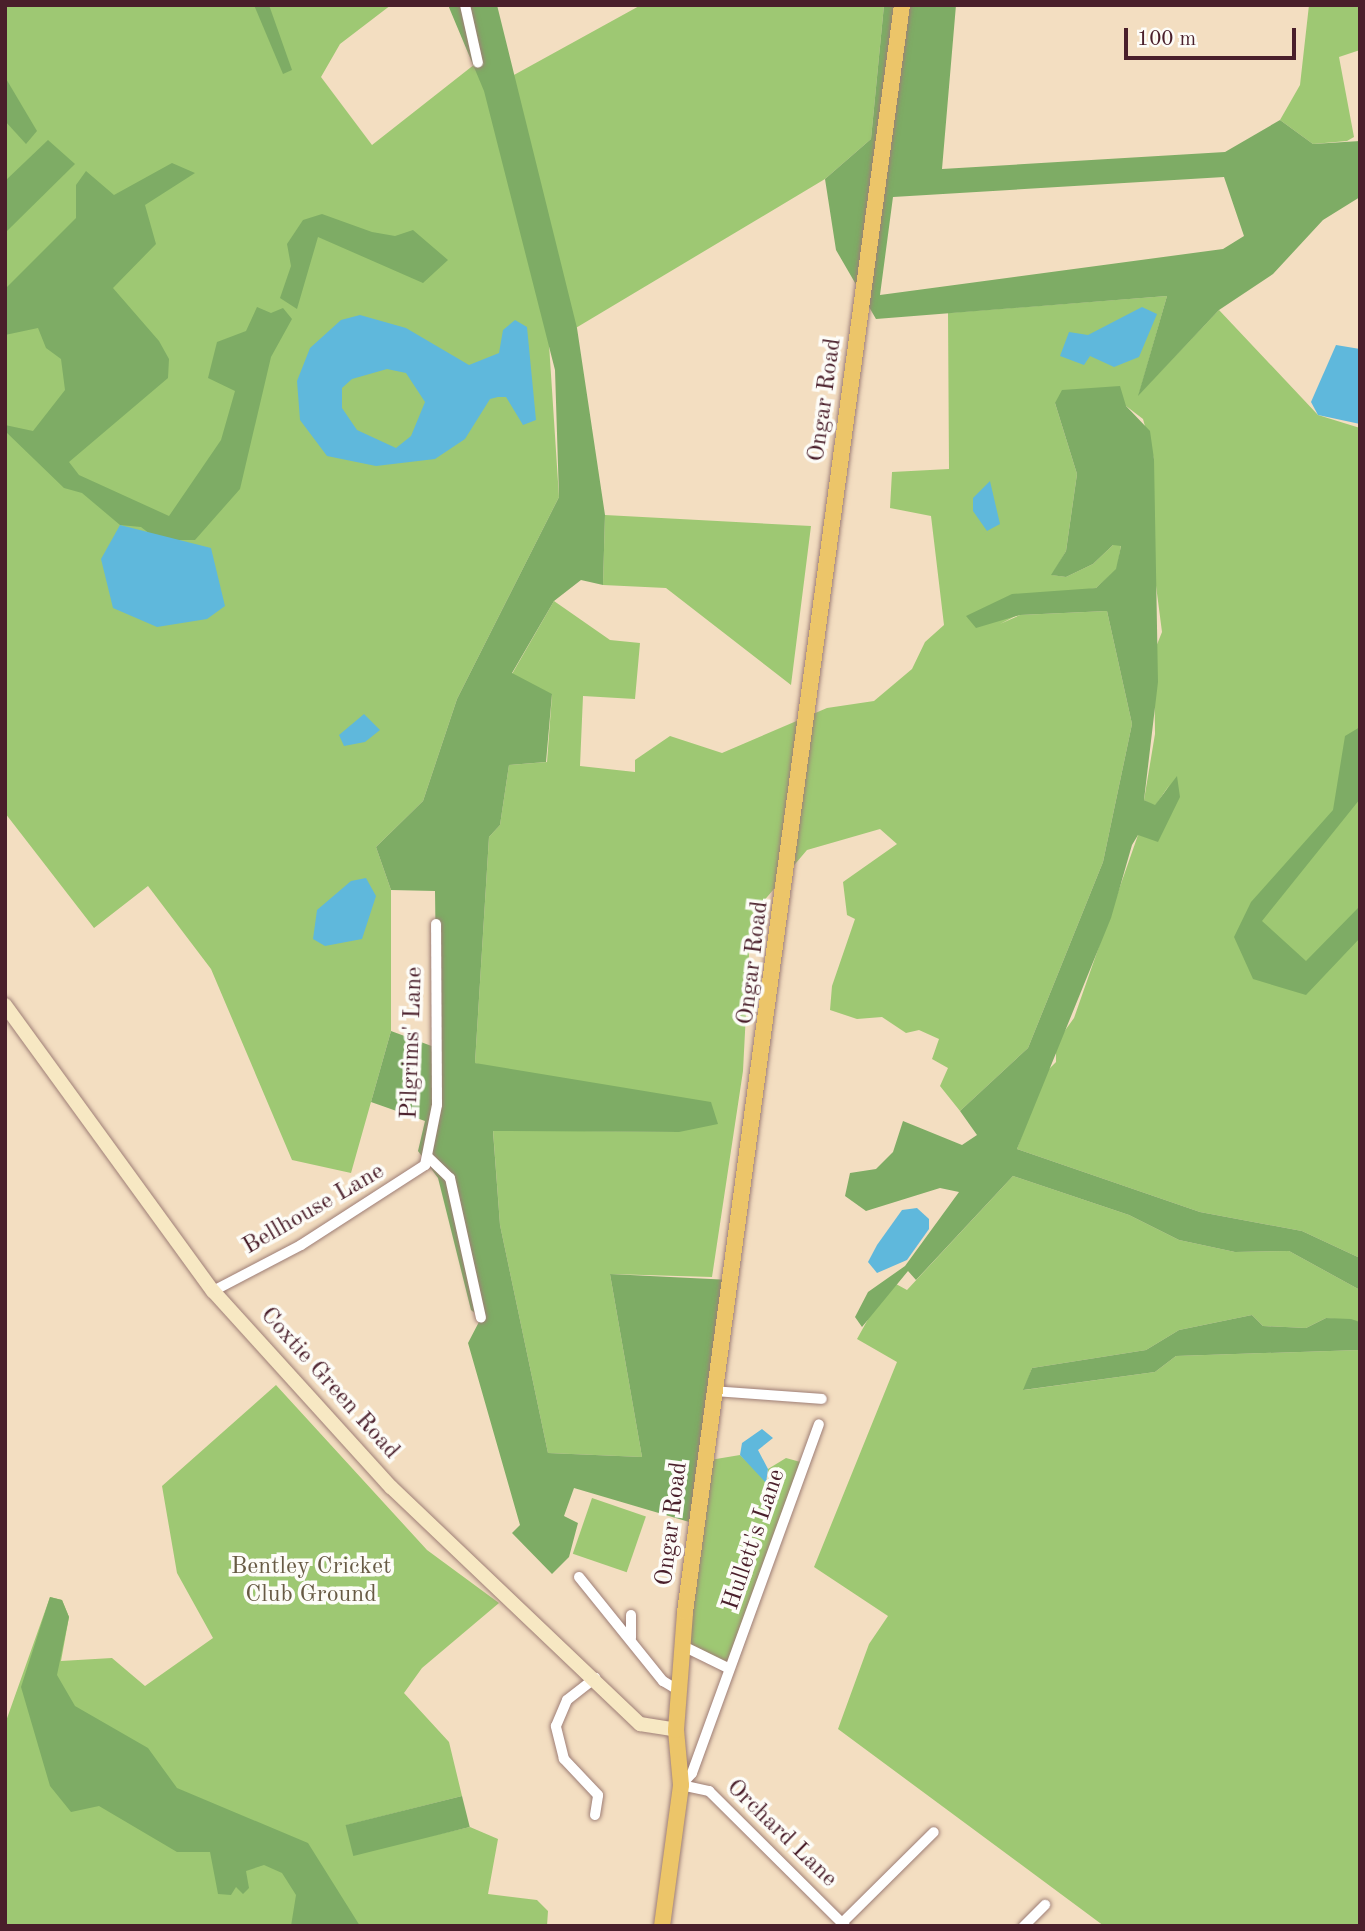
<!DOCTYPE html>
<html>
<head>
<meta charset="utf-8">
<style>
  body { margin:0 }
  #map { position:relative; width:1365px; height:1931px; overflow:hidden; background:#f3dec1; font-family:"Old Standard TT",serif }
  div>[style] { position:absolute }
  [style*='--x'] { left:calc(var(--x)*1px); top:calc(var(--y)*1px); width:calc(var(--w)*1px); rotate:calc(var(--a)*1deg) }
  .green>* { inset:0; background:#9ec873; transform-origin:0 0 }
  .forest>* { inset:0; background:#7eac65; transform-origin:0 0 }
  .water>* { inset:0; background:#5fb8dc }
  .roads { filter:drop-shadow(0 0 2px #9e7e76) drop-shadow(0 0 2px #9e7e76) }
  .street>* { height:10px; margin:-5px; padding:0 5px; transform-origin:5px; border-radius:5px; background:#fff }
  .secondary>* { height:14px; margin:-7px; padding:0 7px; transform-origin:7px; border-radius:7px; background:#f7e8c3 }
  .primary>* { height:16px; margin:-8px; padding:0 8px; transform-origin:8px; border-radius:8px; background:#ecc569 }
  span { translate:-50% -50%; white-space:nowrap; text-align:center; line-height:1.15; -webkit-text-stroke:7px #fdfcf7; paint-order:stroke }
  .street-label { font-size:24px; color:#4a1f2b }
  .park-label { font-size:24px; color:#675a44 }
  .frame { position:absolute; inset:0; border:7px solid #4a1f2b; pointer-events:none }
  .scale { position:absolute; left:1124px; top:28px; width:172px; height:32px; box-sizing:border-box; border:4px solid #4a1f2b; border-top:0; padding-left:9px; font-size:21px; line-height:24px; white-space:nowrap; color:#4a1f2b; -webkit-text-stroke:5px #fdfcf7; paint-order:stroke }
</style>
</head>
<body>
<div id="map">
  <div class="green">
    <i style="clip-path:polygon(5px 5px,391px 5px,340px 44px,321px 77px,372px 145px,475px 64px,485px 91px,641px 5px,884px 5px,871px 139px,825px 179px,549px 344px,559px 497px,457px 699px,423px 801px,376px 847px,391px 890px,391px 1031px,351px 1173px,292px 1160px,211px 969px,148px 886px,94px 928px,5px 813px)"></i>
    <i style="clip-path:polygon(1309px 5px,1360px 7px,1360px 50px,1339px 57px,1354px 137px,1347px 141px,1313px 144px,1280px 120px,1300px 85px)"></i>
    <i style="clip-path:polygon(1167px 296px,1139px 394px,1219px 310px,1318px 415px,1360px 428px,1360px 1258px,1302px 1231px,1200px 1212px,1017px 1149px,1044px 1074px,1056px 1062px,1056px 1043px,1074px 1018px,1138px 835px,1170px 784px,1155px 806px,1144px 800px,1155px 734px,1154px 652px,1162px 632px,1151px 547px,1154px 459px,1143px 419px,1126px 406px,1055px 403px,1077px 474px,1066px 551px,1052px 575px,1066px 577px,1093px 564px,1113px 545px,1121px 545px,1117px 569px,1096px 588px,1059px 594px,1000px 624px,1020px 615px,1107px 611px,1132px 724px,1103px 862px,1028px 1048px,960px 1111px,940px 1086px,948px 1068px,932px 1059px,939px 1039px,919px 1030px,906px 1033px,882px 1017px,857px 1019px,830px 1010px,832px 986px,855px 919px,847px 915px,843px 882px,897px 844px,880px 829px,807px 850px,751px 916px,743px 1071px,712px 1277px,610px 1274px,642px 1457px,548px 1453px,500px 1225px,493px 1130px,679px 1132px,475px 1063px,489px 837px,500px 825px,509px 765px,547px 762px,552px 695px,512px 674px,554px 601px,610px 640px,640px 643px,635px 699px,583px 696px,580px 766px,635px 772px,635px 760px,670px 736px,722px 753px,827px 708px,874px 701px,912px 669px,925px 642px,944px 625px,931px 516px,890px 508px,892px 472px,949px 469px,948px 313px)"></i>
    <i style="clip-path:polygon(605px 515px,811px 526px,791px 685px,666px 588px,603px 585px)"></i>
    <i style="clip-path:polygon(1013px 1176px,1129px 1215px,1179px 1240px,1235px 1252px,1289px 1251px,1360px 1290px,1360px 1322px,1326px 1318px,1306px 1328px,1263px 1326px,1252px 1315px,1179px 1330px,1146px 1350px,1032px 1368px,1024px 1390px,1155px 1372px,1176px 1356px,1360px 1350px,1360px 1926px,1104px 1926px,838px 1729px,869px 1644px,888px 1616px,814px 1567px,897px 1362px,857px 1339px,877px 1303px,896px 1284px,907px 1290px)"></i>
    <i style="clip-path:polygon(276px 1385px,427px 1550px,499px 1603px,422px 1668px,404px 1693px,449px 1742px,462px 1796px,347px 1825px,361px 1852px,470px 1827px,498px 1839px,488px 1894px,537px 1900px,548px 1911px,547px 1926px,5px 1926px,5px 1724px,50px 1597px,62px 1600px,69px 1617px,61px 1661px,112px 1658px,145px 1686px,213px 1638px,177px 1573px,162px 1486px)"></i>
    <i style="clip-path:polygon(740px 1455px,769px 1482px,768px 1469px,786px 1458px,804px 1463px,726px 1667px,681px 1645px,704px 1461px)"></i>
    <i style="left:592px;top:1498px;width:57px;height:59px;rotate:19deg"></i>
  </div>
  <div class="forest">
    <i style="clip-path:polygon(254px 5px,269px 5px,292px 70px,283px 74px)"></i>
    <i style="clip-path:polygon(448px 5px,497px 5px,577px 328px,605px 515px,603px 585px,581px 580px,554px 601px,512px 673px,552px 694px,546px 762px,509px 765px,500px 825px,489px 837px,475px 1063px,711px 1102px,718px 1124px,679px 1132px,493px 1131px,500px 1225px,548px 1453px,642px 1457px,610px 1274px,731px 1280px,696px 1524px,574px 1488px,564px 1516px,578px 1523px,569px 1557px,552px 1574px,512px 1533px,520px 1525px,468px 1343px,481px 1318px,471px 1310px,438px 1178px,418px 1151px,425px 1121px,371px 1102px,391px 1031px,437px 1048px,435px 891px,391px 890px,376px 847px,423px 801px,457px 699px,559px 497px,555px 370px,484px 91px)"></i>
    <i style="clip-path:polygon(evenodd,884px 5px,956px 5px,942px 169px,1225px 152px,1280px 120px,1313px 144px,1360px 141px,1360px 197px,1323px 220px,1273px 274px,1219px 310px,1138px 396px,1167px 296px,876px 319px,836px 250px,825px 179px,871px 139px,884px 5px,1224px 177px,1244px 236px,1223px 249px,880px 295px,893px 197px,1224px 177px)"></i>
    <i style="clip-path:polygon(5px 77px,37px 131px,26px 144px,5px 121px)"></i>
    <i style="clip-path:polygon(48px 140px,75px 164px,5px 233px,5px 181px)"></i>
    <i style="clip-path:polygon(172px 163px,195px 173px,145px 205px,156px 244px,113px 288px,159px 341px,169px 359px,168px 378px,69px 462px,79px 475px,169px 516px,221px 440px,235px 391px,208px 378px,217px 342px,246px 331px,257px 307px,271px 313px,283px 308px,292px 319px,271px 357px,240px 489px,195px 540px,158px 540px,141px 527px,120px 525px,82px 493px,64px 488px,5px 431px,5px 425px,33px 431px,65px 390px,61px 359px,46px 348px,38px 328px,5px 335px,5px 289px,76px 218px,76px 185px,86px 171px,114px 195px)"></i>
    <i style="clip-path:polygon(322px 214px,372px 232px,395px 236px,413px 230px,448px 260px,423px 283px,318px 237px,297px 309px,280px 298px,291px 266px,287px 244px,303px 220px)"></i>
    <i style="clip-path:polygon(1120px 386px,1126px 406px,1150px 431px,1154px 459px,1158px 682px,1144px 800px,1155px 805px,1177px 776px,1180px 797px,1158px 842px,1138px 835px,1132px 845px,1111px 918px,1017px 1149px,1200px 1212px,1302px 1231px,1360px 1258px,1360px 1290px,1289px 1251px,1235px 1252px,1179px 1240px,1129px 1215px,1013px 1176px,916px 1280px,908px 1271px,862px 1327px,855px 1317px,868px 1292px,905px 1266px,959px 1192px,940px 1188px,866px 1211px,845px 1196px,850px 1173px,876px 1169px,893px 1152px,903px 1121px,962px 1145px,977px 1135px,960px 1111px,1028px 1048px,1103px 862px,1132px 724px,1107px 611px,1020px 615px,976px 628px,966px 616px,1012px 594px,1096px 588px,1116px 569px,1121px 546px,1113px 545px,1093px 564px,1066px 577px,1051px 575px,1066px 551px,1077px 474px,1055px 403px,1062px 390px)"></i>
    <i style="clip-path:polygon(1360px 727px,1360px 799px,1262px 921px,1306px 961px,1360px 906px,1360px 938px,1306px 995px,1253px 979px,1234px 937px,1251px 902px,1333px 810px,1345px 736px)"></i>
    <i style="clip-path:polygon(1252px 1315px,1263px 1326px,1306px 1328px,1326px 1318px,1351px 1319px,1360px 1322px,1360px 1350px,1176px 1356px,1155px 1372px,1023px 1390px,1032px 1368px,1146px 1350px,1179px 1330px)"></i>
    <i style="clip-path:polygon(50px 1597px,62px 1600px,69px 1617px,57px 1675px,75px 1706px,148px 1748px,177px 1788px,308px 1843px,360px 1926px,291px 1926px,296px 1895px,282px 1873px,264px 1865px,246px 1871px,249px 1888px,243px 1894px,236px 1887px,231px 1895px,218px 1894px,210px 1852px,177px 1852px,99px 1806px,71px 1812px,50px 1786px,21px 1687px)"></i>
    <i style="left:462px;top:1796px;width:32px;height:120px;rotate:76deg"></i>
  </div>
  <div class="water">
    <i style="clip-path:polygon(1142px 307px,1157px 314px,1139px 357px,1114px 367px,1090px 356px,1084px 365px,1060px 356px,1069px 332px,1088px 335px)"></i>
    <i style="clip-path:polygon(evenodd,360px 315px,406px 328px,469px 365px,499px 353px,503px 330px,515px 320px,527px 327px,536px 420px,523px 425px,506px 397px,498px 397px,490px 399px,465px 439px,435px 459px,376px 466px,327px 456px,300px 420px,297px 381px,310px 348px,341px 320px,360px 315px,387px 369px,406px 373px,425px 402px,411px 436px,396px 448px,357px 430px,342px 408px,342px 388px,352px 379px,387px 369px)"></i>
    <i style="clip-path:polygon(1336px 345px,1360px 349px,1360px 424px,1318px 415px,1311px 402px)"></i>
    <i style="clip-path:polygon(990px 481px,1000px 524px,987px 531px,973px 511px,973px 498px)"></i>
    <i style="clip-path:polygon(120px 525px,211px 548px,225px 606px,207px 619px,157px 627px,113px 608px,101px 559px)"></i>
    <i style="clip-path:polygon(364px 714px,380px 730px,365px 742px,344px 746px,339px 735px)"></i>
    <i style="clip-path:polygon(366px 878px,376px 896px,362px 939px,325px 946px,313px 939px,317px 910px,351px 881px)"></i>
    <i style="clip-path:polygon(917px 1208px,929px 1219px,929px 1229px,907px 1260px,877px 1273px,868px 1262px,877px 1245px,902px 1210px)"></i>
    <i style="clip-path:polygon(762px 1429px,773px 1438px,758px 1450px,768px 1469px,766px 1483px,740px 1455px,742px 1443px)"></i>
  </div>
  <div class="roads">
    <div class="street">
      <i style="--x:465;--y:5;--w:59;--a:77.4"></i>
      <i style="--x:427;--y:1156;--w:32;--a:44"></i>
      <i style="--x:450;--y:1178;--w:143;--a:77.5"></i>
      <i style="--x:213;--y:1291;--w:99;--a:-27.6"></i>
      <i style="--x:301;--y:1245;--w:148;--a:-32.8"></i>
      <i style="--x:425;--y:1165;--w:61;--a:-78.7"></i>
      <i style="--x:437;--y:1105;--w:181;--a:-90.3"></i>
      <i style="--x:713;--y:1391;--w:109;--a:4.2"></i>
      <i style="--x:579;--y:1577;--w:134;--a:51.1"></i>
      <i style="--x:663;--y:1681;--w:17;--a:31"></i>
      <i style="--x:631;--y:1638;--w:23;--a:-90"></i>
      <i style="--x:681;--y:1645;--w:50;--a:26.1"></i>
      <i style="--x:681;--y:1785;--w:16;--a:-47"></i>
      <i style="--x:692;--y:1773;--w:371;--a:-70"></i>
      <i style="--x:681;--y:1785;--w:29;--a:12"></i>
      <i style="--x:709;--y:1791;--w:192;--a:44.8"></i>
      <i style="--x:595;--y:1815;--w:20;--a:-81"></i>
      <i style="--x:598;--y:1795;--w:50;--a:-133.4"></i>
      <i style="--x:564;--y:1759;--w:34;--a:-104"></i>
      <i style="--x:556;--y:1726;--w:28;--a:-67"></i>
      <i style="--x:567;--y:1700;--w:36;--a:-38"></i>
      <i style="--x:842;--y:1923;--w:129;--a:-44.7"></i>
      <i style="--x:1024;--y:1926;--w:30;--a:-45"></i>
    </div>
    <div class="secondary">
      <i style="--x:5;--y:1005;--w:354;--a:54"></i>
      <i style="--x:213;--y:1291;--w:265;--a:47.8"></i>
      <i style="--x:391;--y:1487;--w:344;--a:43.6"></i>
      <i style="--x:640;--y:1724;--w:36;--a:9"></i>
    </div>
    <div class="primary">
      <i style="--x:662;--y:1926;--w:142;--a:-82.3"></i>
      <i style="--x:681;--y:1785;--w:55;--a:-95.2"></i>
      <i style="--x:676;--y:1730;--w:118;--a:-85.6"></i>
      <i style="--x:685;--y:1612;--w:1622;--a:-82.31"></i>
    </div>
  </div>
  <div class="street-label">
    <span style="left:826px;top:400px;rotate:-82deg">Ongar Road</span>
    <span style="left:754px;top:963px;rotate:-83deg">Ongar Road</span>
    <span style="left:413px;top:1043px;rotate:-88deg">Pilgrims' Lane</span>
    <span style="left:314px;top:1210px;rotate:-30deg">Bellhouse Lane</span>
    <span style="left:329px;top:1384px;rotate:48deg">Coxtie Green Road</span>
    <span style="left:673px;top:1524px;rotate:-83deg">Ongar Road</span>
    <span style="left:755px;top:1540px;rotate:-71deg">Hullett's Lane</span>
    <span style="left:781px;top:1834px;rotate:44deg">Orchard Lane</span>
  </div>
  <div class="park-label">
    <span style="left:311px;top:1582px">Bentley Cricket<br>Club Ground</span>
  </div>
  <div class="frame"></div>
  <div class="scale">100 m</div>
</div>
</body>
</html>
